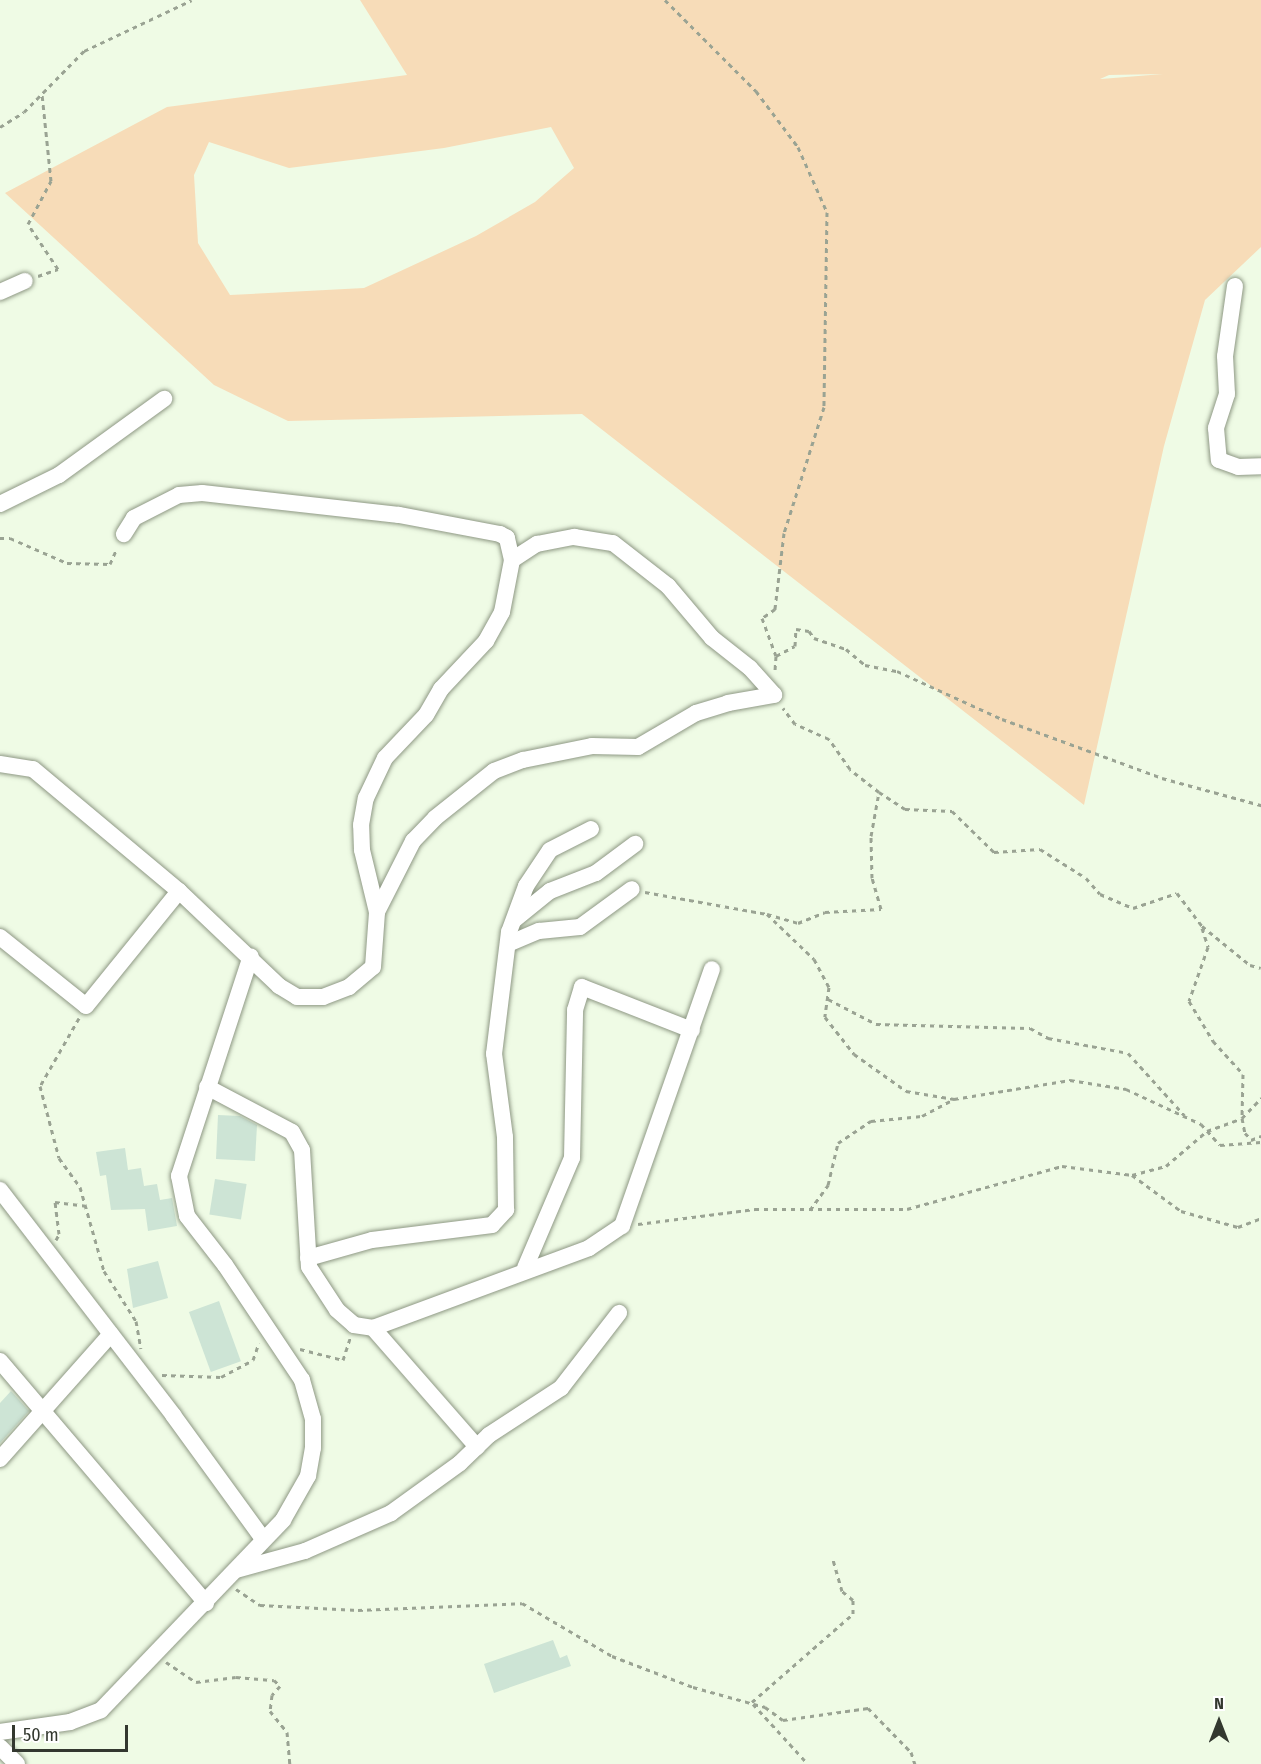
<!DOCTYPE html>
<html>
<head>
<meta charset="utf-8">
<style>
  body { margin:0 }
  #map { position:relative; width:1261px; height:1764px; overflow:hidden; background:#effbe5; font-family:"Fira Sans Condensed",sans-serif }
  div>[style] { position:absolute }
  [style*='--x'] { left:calc(var(--x)*1px); top:calc(var(--y)*1px); width:calc(var(--w)*1px); rotate:calc(var(--a)*1deg) }
  .green>* { inset:0; background:#f7dcb8 }
  .building>* { inset:0; background:#cde4d5; transform-origin:0 0 }
  .path>* { height:3px; margin-top:-1.5px; transform-origin:0; background:repeating-linear-gradient(90deg,#9aa393 0 4.5px,transparent 0 9px) }
  .roads { filter:drop-shadow(0 0 2px #8e9884) drop-shadow(0 0 2px #8e9884) }
  .minor>* { height:16px; margin:-8px; padding:0 8px; transform-origin:8px; border-radius:8px; background:#fff }
  span { translate:-50% -50%; white-space:nowrap; text-align:center; line-height:1.15; -webkit-text-stroke:4.5px #fff; paint-order:stroke }
  .north { position:absolute; left:1189px; top:1692px; width:60px; height:60px; -webkit-text-stroke:4px #fff; paint-order:stroke; rotate:0deg; font-size:16px; font-weight:700; line-height:24px; text-align:center; color:#33382f }
  .north::after { content:''; display:block; margin:auto; width:21px; height:27px; background:#33382f; clip-path:polygon(50% 0,100% 100%,50% 72%,0 100%) }
  .scale { position:absolute; left:12px; top:1725px; width:116px; height:27px; box-sizing:border-box; border:3px solid #33382f; border-top:0; padding-left:8px; font-size:18px; line-height:21px; white-space:nowrap; color:#33382f; -webkit-text-stroke:4px #fff; paint-order:stroke }
</style>
</head>
<body>
<div id="map">
  <div class="green">
    <i style="clip-path:polygon(evenodd,360px 0,1261px 0,1261px 247px,1205px 300px,1164px 446px,1084px 805px,582px 414px,288px 421px,214px 385px,5px 193px,167px 107px,407px 75px,360px 0,1163px 74px,1101px 79px,1100px 79px,1109px 75px,1163px 74px,360px 0,551px 127px,574px 168px,535px 202px,476px 236px,364px 288px,230px 295px,198px 243px,194px 175px,209px 142px,289px 168px,444px 148px,551px 127px)"></i>
  </div>
  <div class="building">
    <i style="clip-path:polygon(218px 1115px,240px 1116px,257px 1125px,255px 1161px,216px 1159px)"></i>
    <i style="clip-path:polygon(125px 1148px,128px 1170px,141px 1168px,144px 1186px,157px 1184px,160px 1200px,172px 1198px,177px 1226px,148px 1231px,145px 1209px,111px 1210px,106px 1175px,100px 1176px,96px 1152px)"></i>
    <i style="left:215px;top:1179px;width:32px;height:36px;rotate:9deg"></i>
    <i style="clip-path:polygon(158px 1261px,168px 1298px,133px 1308px,127px 1269px)"></i>
    <i style="left:219px;top:1301px;width:64px;height:32px;rotate:70deg"></i>
    <i style="clip-path:polygon(11px 1391px,29px 1411px,0 1443px,0 1403px)"></i>
    <i style="clip-path:polygon(553px 1640px,560px 1658px,567px 1655px,571px 1666px,494px 1693px,484px 1664px)"></i>
  </div>
  <div class="path">
    <i style="--x:665;--y:0;--w:129;--a:45"></i>
    <i style="--x:756;--y:91;--w:70;--a:53.1"></i>
    <i style="--x:798;--y:147;--w:71;--a:66"></i>
    <i style="--x:827;--y:212;--w:195;--a:90.9"></i>
    <i style="--x:824;--y:407;--w:132;--a:107.6"></i>
    <i style="--x:784;--y:533;--w:77;--a:96.8"></i>
    <i style="--x:775;--y:609;--w:16;--a:145"></i>
    <i style="--x:762;--y:618;--w:40;--a:69.8"></i>
    <i style="--x:776;--y:656;--w:15;--a:94"></i>
    <i style="--x:0;--y:127;--w:28;--a:-32"></i>
    <i style="--x:24;--y:112;--w:86;--a:-45.5"></i>
    <i style="--x:84;--y:51;--w:119;--a:-25.3"></i>
    <i style="--x:38;--y:276;--w:21;--a:-19"></i>
    <i style="--x:58;--y:269;--w:54;--a:-123.7"></i>
    <i style="--x:28;--y:224;--w:49;--a:-61.9"></i>
    <i style="--x:51;--y:181;--w:87;--a:-95.9"></i>
    <i style="--x:0;--y:538;--w:10;--a:0"></i>
    <i style="--x:10;--y:538;--w:62;--a:23.7"></i>
    <i style="--x:67;--y:563;--w:43;--a:1.3"></i>
    <i style="--x:110;--y:564;--w:17;--a:-66"></i>
    <i style="--x:776;--y:656;--w:21;--a:-28"></i>
    <i style="--x:795;--y:646;--w:17;--a:-87"></i>
    <i style="--x:796;--y:629;--w:13;--a:9"></i>
    <i style="--x:809;--y:631;--w:9;--a:54"></i>
    <i style="--x:814;--y:638;--w:34;--a:19"></i>
    <i style="--x:846;--y:649;--w:25;--a:40"></i>
    <i style="--x:865;--y:665;--w:33;--a:11"></i>
    <i style="--x:897;--y:671;--w:115;--a:24.6"></i>
    <i style="--x:1002;--y:719;--w:171;--a:20.2"></i>
    <i style="--x:1162;--y:778;--w:103;--a:15.3"></i>
    <i style="--x:879;--y:792;--w:31;--a:33"></i>
    <i style="--x:905;--y:809;--w:47;--a:2.4"></i>
    <i style="--x:952;--y:811;--w:59;--a:44.3"></i>
    <i style="--x:994;--y:852;--w:46;--a:-3.7"></i>
    <i style="--x:1040;--y:849;--w:54;--a:32.2"></i>
    <i style="--x:1086;--y:878;--w:21;--a:49"></i>
    <i style="--x:1100;--y:894;--w:36;--a:23"></i>
    <i style="--x:1133;--y:908;--w:46;--a:-18.8"></i>
    <i style="--x:1177;--y:893;--w:41;--a:52.9"></i>
    <i style="--x:1202;--y:926;--w:62;--a:39.1"></i>
    <i style="--x:1250;--y:965;--w:11;--a:15"></i>
    <i style="--x:645;--y:892;--w:124;--a:10.2"></i>
    <i style="--x:767;--y:914;--w:65;--a:43.8"></i>
    <i style="--x:814;--y:959;--w:32;--a:62"></i>
    <i style="--x:829;--y:987;--w:30;--a:98"></i>
    <i style="--x:825;--y:1017;--w:47;--a:51.9"></i>
    <i style="--x:854;--y:1054;--w:64;--a:35.4"></i>
    <i style="--x:906;--y:1091;--w:49;--a:9.5"></i>
    <i style="--x:767;--y:914;--w:32;--a:16"></i>
    <i style="--x:798;--y:923;--w:29;--a:-22"></i>
    <i style="--x:825;--y:912;--w:56;--a:-3.1"></i>
    <i style="--x:881;--y:909;--w:32;--a:-106"></i>
    <i style="--x:872;--y:878;--w:42;--a:-91.4"></i>
    <i style="--x:871;--y:836;--w:45;--a:-79.7"></i>
    <i style="--x:879;--y:792;--w:37;--a:-142"></i>
    <i style="--x:850;--y:769;--w:37;--a:-125"></i>
    <i style="--x:829;--y:739;--w:37;--a:-156"></i>
    <i style="--x:795;--y:724;--w:20;--a:-127"></i>
    <i style="--x:1202;--y:928;--w:20;--a:72"></i>
    <i style="--x:1208;--y:947;--w:57;--a:109.4"></i>
    <i style="--x:1189;--y:1001;--w:47;--a:59"></i>
    <i style="--x:1213;--y:1041;--w:45;--a:47.7"></i>
    <i style="--x:1243;--y:1074;--w:44;--a:91.3"></i>
    <i style="--x:1242;--y:1118;--w:15;--a:79"></i>
    <i style="--x:1245;--y:1133;--w:10;--a:45"></i>
    <i style="--x:828;--y:999;--w:54;--a:27.5"></i>
    <i style="--x:876;--y:1024;--w:154;--a:1.5"></i>
    <i style="--x:1030;--y:1028;--w:21;--a:29"></i>
    <i style="--x:1048;--y:1038;--w:81;--a:10.6"></i>
    <i style="--x:1128;--y:1053;--w:84;--a:47.9"></i>
    <i style="--x:79;--y:1018;--w:78;--a:119.8"></i>
    <i style="--x:40;--y:1086;--w:74;--a:75.2"></i>
    <i style="--x:59;--y:1158;--w:36;--a:54"></i>
    <i style="--x:80;--y:1187;--w:87;--a:74.1"></i>
    <i style="--x:104;--y:1271;--w:59;--a:57.4"></i>
    <i style="--x:136;--y:1321;--w:28;--a:80"></i>
    <i style="--x:1251;--y:1140;--w:11;--a:-22"></i>
    <i style="--x:1132;--y:1175;--w:61;--a:36.3"></i>
    <i style="--x:1181;--y:1211;--w:59;--a:15.7"></i>
    <i style="--x:1238;--y:1227;--w:25;--a:-21"></i>
    <i style="--x:810;--y:1210;--w:31;--a:-54"></i>
    <i style="--x:828;--y:1185;--w:43;--a:-76.6"></i>
    <i style="--x:838;--y:1143;--w:40;--a:-34"></i>
    <i style="--x:871;--y:1121;--w:51;--a:-5.6"></i>
    <i style="--x:922;--y:1116;--w:36;--a:-28"></i>
    <i style="--x:954;--y:1099;--w:118;--a:-9.3"></i>
    <i style="--x:1070;--y:1080;--w:57;--a:9.1"></i>
    <i style="--x:1126;--y:1089;--w:83;--a:25"></i>
    <i style="--x:1201;--y:1124;--w:28;--a:48"></i>
    <i style="--x:1220;--y:1145;--w:41;--a:-4.2"></i>
    <i style="--x:638;--y:1224;--w:118;--a:-7.3"></i>
    <i style="--x:755;--y:1209;--w:152;--a:0"></i>
    <i style="--x:907;--y:1209;--w:161;--a:-15.5"></i>
    <i style="--x:1062;--y:1166;--w:71;--a:7.3"></i>
    <i style="--x:1132;--y:1175;--w:35;--a:-15"></i>
    <i style="--x:1166;--y:1166;--w:54;--a:-40.5"></i>
    <i style="--x:1207;--y:1131;--w:37;--a:-20"></i>
    <i style="--x:1242;--y:1118;--w:28;--a:-46"></i>
    <i style="--x:56;--y:1240;--w:7;--a:-63"></i>
    <i style="--x:59;--y:1234;--w:32;--a:-97"></i>
    <i style="--x:55;--y:1202;--w:31;--a:7"></i>
    <i style="--x:300;--y:1349;--w:44;--a:14.3"></i>
    <i style="--x:343;--y:1360;--w:23;--a:-72"></i>
    <i style="--x:162;--y:1375;--w:59;--a:1.9"></i>
    <i style="--x:221;--y:1377;--w:36;--a:-28"></i>
    <i style="--x:253;--y:1360;--w:18;--a:-71"></i>
    <i style="--x:236;--y:1589;--w:29;--a:34"></i>
    <i style="--x:260;--y:1605;--w:98;--a:2.9"></i>
    <i style="--x:358;--y:1610;--w:164;--a:-2.4"></i>
    <i style="--x:522;--y:1603;--w:104;--a:30.5"></i>
    <i style="--x:612;--y:1656;--w:87;--a:20.9"></i>
    <i style="--x:693;--y:1687;--w:75;--a:15.5"></i>
    <i style="--x:765;--y:1707;--w:22;--a:36"></i>
    <i style="--x:783;--y:1720;--w:86;--a:-8"></i>
    <i style="--x:868;--y:1708;--w:62;--a:45.7"></i>
    <i style="--x:911;--y:1752;--w:13;--a:72"></i>
    <i style="--x:166;--y:1662;--w:36;--a:34"></i>
    <i style="--x:196;--y:1682;--w:40;--a:-7.1"></i>
    <i style="--x:236;--y:1677;--w:38;--a:5"></i>
    <i style="--x:274;--y:1680;--w:8;--a:45"></i>
    <i style="--x:280;--y:1686;--w:12;--a:132"></i>
    <i style="--x:272;--y:1695;--w:16;--a:97"></i>
    <i style="--x:270;--y:1711;--w:27;--a:51"></i>
    <i style="--x:287;--y:1732;--w:32;--a:85"></i>
    <i style="--x:752;--y:1702;--w:134;--a:-41.1"></i>
    <i style="--x:853;--y:1614;--w:14;--a:-90"></i>
    <i style="--x:853;--y:1600;--w:14;--a:-141"></i>
    <i style="--x:842;--y:1591;--w:32;--a:-106"></i>
    <i style="--x:753;--y:1704;--w:81;--a:47.5"></i>
  </div>
  <div class="roads">
    <div class="minor">
      <i style="--x:1235;--y:286;--w:71;--a:98.1"></i>
      <i style="--x:1225;--y:356;--w:38;--a:87"></i>
      <i style="--x:1227;--y:394;--w:36;--a:108"></i>
      <i style="--x:1216;--y:428;--w:32;--a:85"></i>
      <i style="--x:1219;--y:460;--w:20;--a:20"></i>
      <i style="--x:1238;--y:467;--w:23;--a:-2"></i>
      <i style="--x:0;--y:292;--w:27;--a:-24"></i>
      <i style="--x:0;--y:504;--w:66;--a:-26.2"></i>
      <i style="--x:59;--y:475;--w:130;--a:-35.9"></i>
      <i style="--x:512;--y:560;--w:30;--a:-33"></i>
      <i style="--x:537;--y:544;--w:38;--a:-11"></i>
      <i style="--x:574;--y:537;--w:39;--a:9"></i>
      <i style="--x:613;--y:543;--w:70;--a:38"></i>
      <i style="--x:668;--y:586;--w:68;--a:49.8"></i>
      <i style="--x:712;--y:638;--w:48;--a:38.3"></i>
      <i style="--x:750;--y:668;--w:36;--a:48"></i>
      <i style="--x:0;--y:764;--w:33;--a:9"></i>
      <i style="--x:33;--y:769;--w:190;--a:39.9"></i>
      <i style="--x:179;--y:891;--w:138;--a:43.5"></i>
      <i style="--x:279;--y:986;--w:21;--a:31"></i>
      <i style="--x:297;--y:997;--w:26;--a:0"></i>
      <i style="--x:323;--y:997;--w:28;--a:-21"></i>
      <i style="--x:349;--y:987;--w:31;--a:-40"></i>
      <i style="--x:373;--y:967;--w:55;--a:-85.8"></i>
      <i style="--x:377;--y:912;--w:64;--a:-103.6"></i>
      <i style="--x:362;--y:850;--w:25;--a:-92"></i>
      <i style="--x:361;--y:825;--w:27;--a:-80"></i>
      <i style="--x:366;--y:798;--w:44;--a:-64.6"></i>
      <i style="--x:385;--y:758;--w:59;--a:-46.4"></i>
      <i style="--x:426;--y:715;--w:30;--a:-60"></i>
      <i style="--x:441;--y:689;--w:66;--a:-46.8"></i>
      <i style="--x:486;--y:641;--w:33;--a:-61"></i>
      <i style="--x:502;--y:612;--w:53;--a:-79.1"></i>
      <i style="--x:512;--y:560;--w:23;--a:-103"></i>
      <i style="--x:507;--y:538;--w:8;--a:-150"></i>
      <i style="--x:500;--y:534;--w:103;--a:-169.3"></i>
      <i style="--x:399;--y:515;--w:198;--a:-173.6"></i>
      <i style="--x:202;--y:493;--w:23;--a:175"></i>
      <i style="--x:179;--y:495;--w:51;--a:152.9"></i>
      <i style="--x:134;--y:518;--w:19;--a:122"></i>
      <i style="--x:377;--y:912;--w:80;--a:-63.1"></i>
      <i style="--x:413;--y:841;--w:32;--a:-46"></i>
      <i style="--x:435;--y:818;--w:75;--a:-38.5"></i>
      <i style="--x:494;--y:771;--w:31;--a:-21"></i>
      <i style="--x:523;--y:760;--w:70;--a:-11.5"></i>
      <i style="--x:592;--y:746;--w:46;--a:1.2"></i>
      <i style="--x:638;--y:747;--w:67;--a:-30.4"></i>
      <i style="--x:696;--y:713;--w:34;--a:-17"></i>
      <i style="--x:728;--y:703;--w:47;--a:-9.9"></i>
      <i style="--x:514;--y:920;--w:46;--a:-38.9"></i>
      <i style="--x:550;--y:891;--w:49;--a:-21.4"></i>
      <i style="--x:596;--y:873;--w:49;--a:-36.6"></i>
      <i style="--x:0;--y:937;--w:110;--a:38.7"></i>
      <i style="--x:86;--y:1006;--w:148;--a:-51"></i>
      <i style="--x:508;--y:944;--w:34;--a:-23"></i>
      <i style="--x:539;--y:931;--w:41;--a:-5.6"></i>
      <i style="--x:580;--y:927;--w:64;--a:-36.2"></i>
      <i style="--x:207;--y:1087;--w:96;--a:27.9"></i>
      <i style="--x:292;--y:1132;--w:21;--a:61"></i>
      <i style="--x:302;--y:1150;--w:117;--a:86.6"></i>
      <i style="--x:309;--y:1267;--w:51;--a:56.9"></i>
      <i style="--x:337;--y:1310;--w:23;--a:41"></i>
      <i style="--x:354;--y:1325;--w:19;--a:9"></i>
      <i style="--x:373;--y:1328;--w:230;--a:-20.3"></i>
      <i style="--x:589;--y:1248;--w:40;--a:-34"></i>
      <i style="--x:622;--y:1226;--w:272;--a:-70.7"></i>
      <i style="--x:0;--y:1190;--w:284;--a:52.4"></i>
      <i style="--x:173;--y:1415;--w:153;--a:54"></i>
      <i style="--x:308;--y:1258;--w:66;--a:-15.7"></i>
      <i style="--x:372;--y:1240;--w:121;--a:-7.1"></i>
      <i style="--x:492;--y:1225;--w:21;--a:-47"></i>
      <i style="--x:506;--y:1210;--w:73;--a:-90.8"></i>
      <i style="--x:505;--y:1137;--w:84;--a:-97.5"></i>
      <i style="--x:494;--y:1054;--w:123;--a:-83"></i>
      <i style="--x:509;--y:932;--w:49;--a:-69.7"></i>
      <i style="--x:526;--y:886;--w:43;--a:-56.3"></i>
      <i style="--x:550;--y:850;--w:46;--a:-27.1"></i>
      <i style="--x:525;--y:1268;--w:120;--a:-66.9"></i>
      <i style="--x:572;--y:1158;--w:148;--a:-88.8"></i>
      <i style="--x:575;--y:1010;--w:24;--a:-73"></i>
      <i style="--x:582;--y:987;--w:118;--a:21.4"></i>
      <i style="--x:373;--y:1328;--w:158;--a:48.8"></i>
      <i style="--x:0;--y:1361;--w:318;--a:49.6"></i>
      <i style="--x:0;--y:1459;--w:167;--a:-48.4"></i>
      <i style="--x:236;--y:1570;--w:72;--a:-15.4"></i>
      <i style="--x:305;--y:1551;--w:94;--a:-23.8"></i>
      <i style="--x:391;--y:1513;--w:85;--a:-35.9"></i>
      <i style="--x:460;--y:1463;--w:40;--a:-44"></i>
      <i style="--x:489;--y:1435;--w:86;--a:-33.1"></i>
      <i style="--x:561;--y:1388;--w:95;--a:-52.3"></i>
      <i style="--x:0;--y:1732;--w:71;--a:-8.1"></i>
      <i style="--x:70;--y:1722;--w:33;--a:-21"></i>
      <i style="--x:101;--y:1710;--w:263;--a:-46.2"></i>
      <i style="--x:283;--y:1520;--w:51;--a:-60.4"></i>
      <i style="--x:308;--y:1476;--w:28;--a:-80"></i>
      <i style="--x:313;--y:1448;--w:29;--a:-90"></i>
      <i style="--x:313;--y:1419;--w:41;--a:-105.8"></i>
      <i style="--x:302;--y:1380;--w:138;--a:-123.8"></i>
      <i style="--x:225;--y:1265;--w:62;--a:-127.8"></i>
      <i style="--x:187;--y:1216;--w:41;--a:-101.3"></i>
      <i style="--x:179;--y:1176;--w:231;--a:-71.9"></i>
      <i style="--x:0;--y:1747;--w:24;--a:45"></i>
    </div>
  </div>
  <div class="north">N</div>
  <div class="scale">50 m</div>
</div>
</body>
</html>
